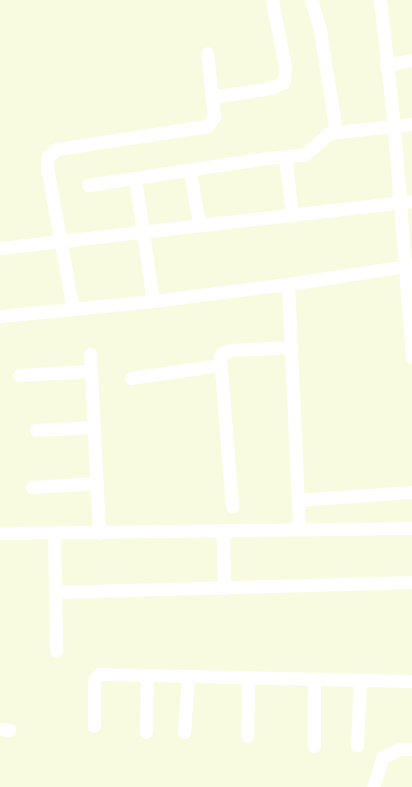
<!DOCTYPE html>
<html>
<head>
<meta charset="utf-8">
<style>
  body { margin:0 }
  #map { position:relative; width:412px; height:787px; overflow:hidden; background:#f9fbe1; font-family:"Nunito Sans",sans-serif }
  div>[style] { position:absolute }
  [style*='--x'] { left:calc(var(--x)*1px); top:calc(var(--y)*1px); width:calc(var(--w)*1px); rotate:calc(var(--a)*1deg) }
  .street>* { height:13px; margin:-6.5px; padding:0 6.5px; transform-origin:6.5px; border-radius:6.5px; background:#fff }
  span { translate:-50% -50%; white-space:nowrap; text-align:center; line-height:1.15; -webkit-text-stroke:3px #f9fbe1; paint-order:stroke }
</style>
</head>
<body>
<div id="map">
  <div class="street">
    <i style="--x:311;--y:0;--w:31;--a:73"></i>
    <i style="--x:320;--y:30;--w:103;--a:81.1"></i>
    <i style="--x:380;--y:0;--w:128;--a:83.7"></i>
    <i style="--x:394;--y:127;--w:231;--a:85.5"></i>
    <i style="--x:386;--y:65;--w:26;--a:-11"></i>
    <i style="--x:212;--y:97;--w:60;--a:-8.7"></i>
    <i style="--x:271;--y:88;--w:14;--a:-25"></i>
    <i style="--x:284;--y:82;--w:15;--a:-86"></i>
    <i style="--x:285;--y:67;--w:68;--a:-101"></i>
    <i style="--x:285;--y:157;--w:57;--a:83"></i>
    <i style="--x:190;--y:170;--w:56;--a:80.7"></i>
    <i style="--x:135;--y:178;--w:124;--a:81.7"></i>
    <i style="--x:88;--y:185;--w:180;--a:-8.6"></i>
    <i style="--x:266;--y:158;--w:38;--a:-5"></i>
    <i style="--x:304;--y:155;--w:33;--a:-41"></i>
    <i style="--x:329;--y:133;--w:83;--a:-6.2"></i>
    <i style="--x:0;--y:248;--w:415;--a:-6.5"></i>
    <i style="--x:288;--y:284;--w:244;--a:87.4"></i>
    <i style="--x:73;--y:309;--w:143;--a:-100.4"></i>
    <i style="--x:47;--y:168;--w:12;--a:-85"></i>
    <i style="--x:48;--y:156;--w:11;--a:-38"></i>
    <i style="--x:57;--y:149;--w:152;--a:-8.7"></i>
    <i style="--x:207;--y:126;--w:11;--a:-52"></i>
    <i style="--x:214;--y:117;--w:64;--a:-96.2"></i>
    <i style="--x:0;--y:316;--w:154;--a:-5.6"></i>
    <i style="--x:153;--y:301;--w:136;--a:-7.2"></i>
    <i style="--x:288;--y:284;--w:125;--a:-8.7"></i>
    <i style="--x:90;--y:354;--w:179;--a:87.1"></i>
    <i style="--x:19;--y:375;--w:72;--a:-3.2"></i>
    <i style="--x:131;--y:378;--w:90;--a:-8.3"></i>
    <i style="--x:36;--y:430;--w:58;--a:-3"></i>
    <i style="--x:32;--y:487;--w:65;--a:-3.5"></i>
    <i style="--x:298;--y:500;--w:114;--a:-4"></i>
    <i style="--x:232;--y:506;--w:148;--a:-94.6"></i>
    <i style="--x:220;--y:358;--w:5;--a:-68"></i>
    <i style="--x:222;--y:353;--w:10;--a:-17"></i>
    <i style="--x:232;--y:350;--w:58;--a:-3"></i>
    <i style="--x:223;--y:530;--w:58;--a:89"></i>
    <i style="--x:0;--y:533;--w:412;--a:-0.7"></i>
    <i style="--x:54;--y:533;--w:118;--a:89"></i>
    <i style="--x:55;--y:592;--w:357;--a:-1.6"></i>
    <i style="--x:94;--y:726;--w:46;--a:-90"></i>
    <i style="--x:94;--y:680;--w:8;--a:-50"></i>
    <i style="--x:99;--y:674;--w:313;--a:1.3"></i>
    <i style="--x:0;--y:729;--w:9;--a:6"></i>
    <i style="--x:146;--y:732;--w:57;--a:-89"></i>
    <i style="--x:184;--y:732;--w:56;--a:-85.9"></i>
    <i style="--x:247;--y:736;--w:59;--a:-89"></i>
    <i style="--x:357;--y:745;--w:65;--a:-87.4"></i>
    <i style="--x:314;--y:746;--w:67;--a:-90"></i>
    <i style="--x:373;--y:787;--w:32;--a:-72"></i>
    <i style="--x:383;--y:757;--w:19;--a:-25"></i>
    <i style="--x:400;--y:749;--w:12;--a:0"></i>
  </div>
</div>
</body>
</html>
